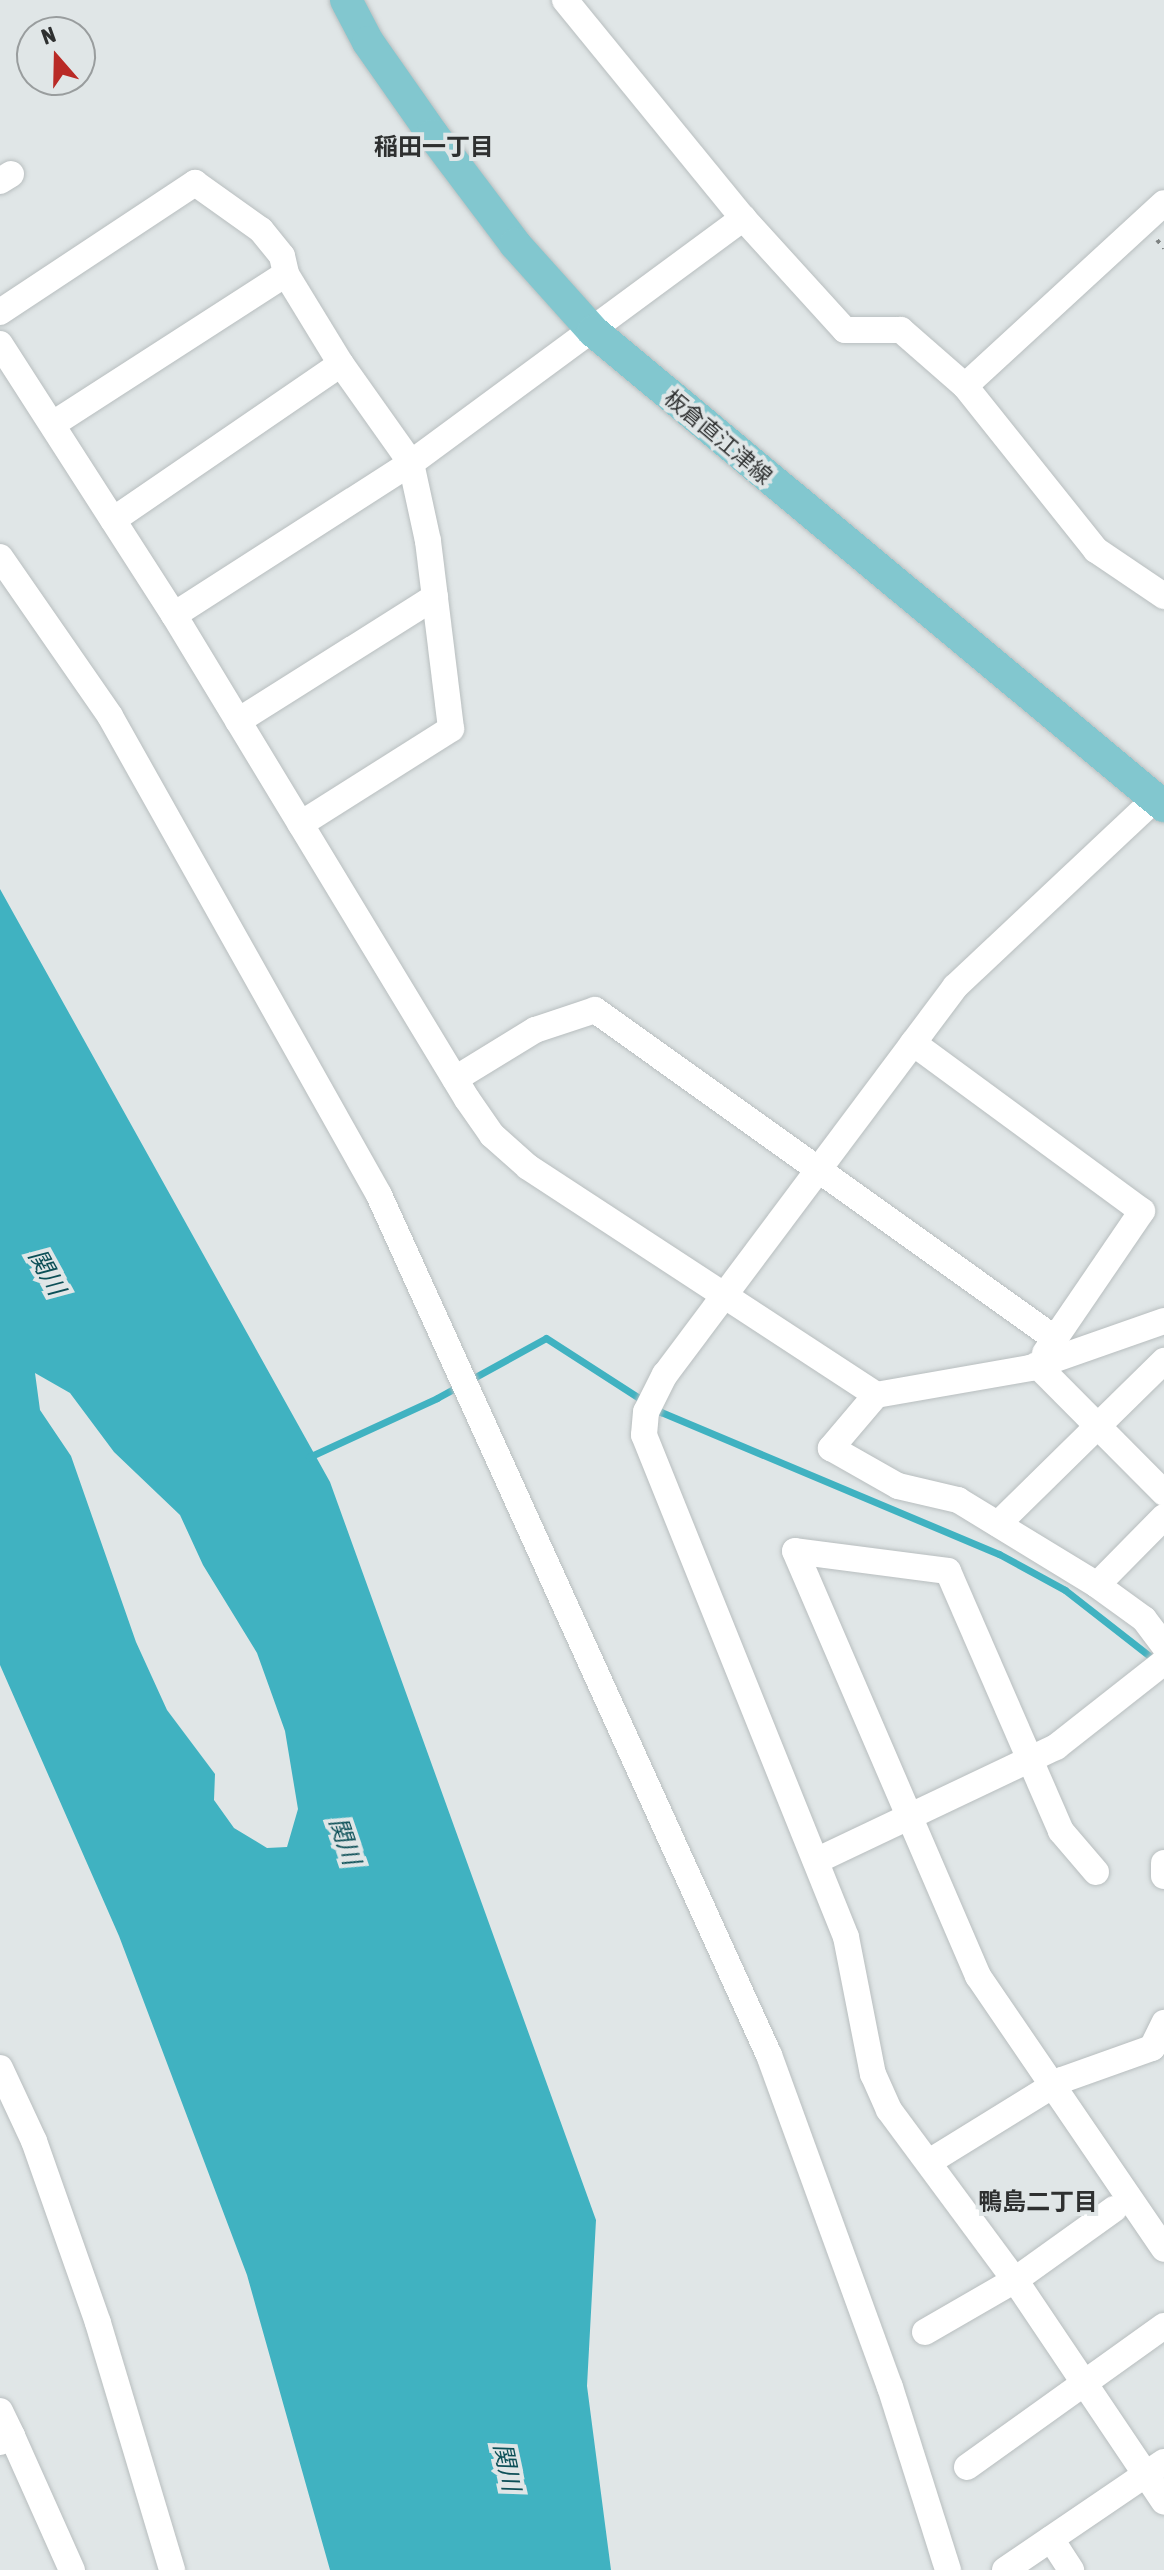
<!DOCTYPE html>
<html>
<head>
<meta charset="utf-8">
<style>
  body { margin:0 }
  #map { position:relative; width:1164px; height:2570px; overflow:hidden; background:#e0e6e7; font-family:"Asap Condensed","Noto Sans JP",sans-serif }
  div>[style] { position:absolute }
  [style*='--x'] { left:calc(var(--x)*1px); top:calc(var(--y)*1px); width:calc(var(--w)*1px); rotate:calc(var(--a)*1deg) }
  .water>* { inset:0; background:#40b2c1 }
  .stream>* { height:7px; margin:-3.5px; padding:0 3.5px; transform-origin:3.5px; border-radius:3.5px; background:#40b2c1 }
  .path>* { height:4px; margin-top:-2px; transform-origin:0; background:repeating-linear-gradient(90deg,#7e8282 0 4px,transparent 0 10px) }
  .roads { filter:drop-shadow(0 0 2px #b8bebf) drop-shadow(0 0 2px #b8bebf) }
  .minor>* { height:26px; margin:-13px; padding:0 13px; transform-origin:13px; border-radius:13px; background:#fff }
  .major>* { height:32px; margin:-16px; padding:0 16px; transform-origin:16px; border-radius:16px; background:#82c7cf }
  span { translate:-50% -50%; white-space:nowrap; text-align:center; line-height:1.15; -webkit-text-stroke:8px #e0e6e7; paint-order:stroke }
  .street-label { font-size:22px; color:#2e3030 }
  .neighbourhood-label { font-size:24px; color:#2e3030; font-weight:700 }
  .water-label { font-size:24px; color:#0c4f57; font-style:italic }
  .north { position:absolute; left:16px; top:16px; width:80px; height:80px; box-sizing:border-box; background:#e0e6e7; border:2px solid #999d9e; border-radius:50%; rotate:340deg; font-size:22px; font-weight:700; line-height:32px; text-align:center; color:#2e3030 }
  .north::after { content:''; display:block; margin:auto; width:28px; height:36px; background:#b92a26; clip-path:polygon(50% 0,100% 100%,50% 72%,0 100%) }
</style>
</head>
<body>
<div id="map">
  <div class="water">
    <i style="clip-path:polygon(evenodd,0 889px,330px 1482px,596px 2220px,587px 2386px,611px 2570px,330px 2570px,247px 2275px,119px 1936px,0 1665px,0 889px,35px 1373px,70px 1393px,114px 1452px,180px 1515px,203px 1565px,257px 1653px,285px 1731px,298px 1809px,287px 1847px,267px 1848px,234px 1828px,214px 1800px,215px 1774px,167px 1710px,136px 1642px,71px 1456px,40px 1410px,35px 1373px)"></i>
  </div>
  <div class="stream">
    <i style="--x:309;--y:1457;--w:141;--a:-24.7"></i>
    <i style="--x:437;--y:1398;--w:124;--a:-28.8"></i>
    <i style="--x:546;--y:1338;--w:137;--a:32.8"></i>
    <i style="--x:661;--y:1412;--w:367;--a:22.8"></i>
    <i style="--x:999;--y:1554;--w:75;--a:28.6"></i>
    <i style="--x:1065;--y:1590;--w:115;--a:38"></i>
  </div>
  <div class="path">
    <i style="--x:1157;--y:240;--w:11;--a:49"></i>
  </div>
  <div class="roads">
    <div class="minor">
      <i style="--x:565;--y:0;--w:281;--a:50.8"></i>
      <i style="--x:743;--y:218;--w:151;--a:47.7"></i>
      <i style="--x:845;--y:330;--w:56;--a:0"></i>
      <i style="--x:901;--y:330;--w:85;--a:41.2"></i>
      <i style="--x:965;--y:386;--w:210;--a:51.4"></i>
      <i style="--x:1096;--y:550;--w:82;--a:34.1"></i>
      <i style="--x:0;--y:181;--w:13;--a:-32"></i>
      <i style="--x:0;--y:312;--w:234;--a:-33.5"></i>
      <i style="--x:195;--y:183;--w:81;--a:35.5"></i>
      <i style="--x:261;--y:230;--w:33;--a:51"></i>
      <i style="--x:282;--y:256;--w:18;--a:77"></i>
      <i style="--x:286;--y:274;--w:105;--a:58.6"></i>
      <i style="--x:341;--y:364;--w:121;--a:54.7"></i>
      <i style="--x:411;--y:463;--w:80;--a:77.7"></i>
      <i style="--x:428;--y:541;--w:189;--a:83"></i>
      <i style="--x:451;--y:729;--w:178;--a:147.7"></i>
      <i style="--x:0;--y:344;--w:322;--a:57.3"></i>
      <i style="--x:174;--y:615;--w:566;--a:58.81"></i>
      <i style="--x:467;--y:1099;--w:44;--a:55.2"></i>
      <i style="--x:492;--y:1135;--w:48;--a:41.6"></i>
      <i style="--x:528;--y:1167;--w:416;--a:33.2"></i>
      <i style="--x:876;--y:1395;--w:156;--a:-9.9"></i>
      <i style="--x:1030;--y:1368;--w:142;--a:-19.3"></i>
      <i style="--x:965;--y:386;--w:270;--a:-42.6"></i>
      <i style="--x:53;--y:424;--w:277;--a:-32.8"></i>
      <i style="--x:113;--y:520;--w:276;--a:-34.4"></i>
      <i style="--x:0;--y:557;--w:193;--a:55.3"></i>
      <i style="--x:110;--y:716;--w:549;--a:60.68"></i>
      <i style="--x:379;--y:1195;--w:944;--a:65.61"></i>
      <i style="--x:769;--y:2055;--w:353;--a:70"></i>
      <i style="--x:890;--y:2387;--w:192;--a:72.4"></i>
      <i style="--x:174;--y:615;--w:282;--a:-32.7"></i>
      <i style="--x:411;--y:463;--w:413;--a:-36.4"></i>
      <i style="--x:238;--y:721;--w:233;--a:-32.2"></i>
      <i style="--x:1155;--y:799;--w:274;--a:136.8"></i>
      <i style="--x:955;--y:987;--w:484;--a:126.8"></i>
      <i style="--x:665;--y:1374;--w:42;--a:116.6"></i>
      <i style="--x:646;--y:1412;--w:23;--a:95"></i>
      <i style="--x:644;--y:1435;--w:541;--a:68.08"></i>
      <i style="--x:846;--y:1937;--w:140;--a:78.9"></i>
      <i style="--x:873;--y:2074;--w:39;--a:66"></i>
      <i style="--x:889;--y:2110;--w:212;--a:53.5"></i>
      <i style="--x:1015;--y:2280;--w:267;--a:56.1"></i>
      <i style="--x:913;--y:1043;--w:284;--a:36.3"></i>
      <i style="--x:1142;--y:1211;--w:172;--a:124.3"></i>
      <i style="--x:455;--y:1079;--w:94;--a:-31.5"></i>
      <i style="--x:535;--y:1030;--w:63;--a:-18.4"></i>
      <i style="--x:595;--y:1010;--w:564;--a:35.55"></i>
      <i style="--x:1037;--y:1365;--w:180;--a:45.2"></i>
      <i style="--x:876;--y:1395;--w:70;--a:130.3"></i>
      <i style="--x:831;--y:1448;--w:77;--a:29.6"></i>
      <i style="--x:898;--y:1486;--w:62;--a:13.1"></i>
      <i style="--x:958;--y:1500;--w:163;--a:31.4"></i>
      <i style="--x:1164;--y:1517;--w:95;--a:134.6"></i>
      <i style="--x:1097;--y:1585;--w:58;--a:35.9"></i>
      <i style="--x:1144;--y:1619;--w:34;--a:53"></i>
      <i style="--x:998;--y:1524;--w:233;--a:-44.5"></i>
      <i style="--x:816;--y:1861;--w:266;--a:-25.4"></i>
      <i style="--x:1056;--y:1747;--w:137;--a:-38.2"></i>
      <i style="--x:1164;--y:1863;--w:13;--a:90"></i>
      <i style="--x:1096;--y:1872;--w:54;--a:-130.5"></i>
      <i style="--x:1061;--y:1831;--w:283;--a:-113.5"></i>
      <i style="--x:948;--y:1571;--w:154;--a:-172.6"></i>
      <i style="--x:795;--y:1551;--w:463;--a:66.7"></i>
      <i style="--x:978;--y:1976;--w:330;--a:55.7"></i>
      <i style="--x:0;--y:2068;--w:81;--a:65"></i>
      <i style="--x:34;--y:2141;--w:193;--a:70.6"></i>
      <i style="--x:98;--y:2323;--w:258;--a:73.3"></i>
      <i style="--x:929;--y:2162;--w:156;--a:-31.7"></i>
      <i style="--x:1062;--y:2080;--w:96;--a:-19.6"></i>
      <i style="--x:1152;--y:2048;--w:28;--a:-64"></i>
      <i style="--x:925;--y:2332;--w:104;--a:-30"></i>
      <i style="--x:1015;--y:2280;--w:122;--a:-35.6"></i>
      <i style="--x:0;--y:2411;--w:28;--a:64"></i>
      <i style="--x:12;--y:2436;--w:13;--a:153"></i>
      <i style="--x:12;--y:2436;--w:147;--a:65.9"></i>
      <i style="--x:967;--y:2467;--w:242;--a:-35.6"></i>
      <i style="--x:1051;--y:2539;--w:37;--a:57"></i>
      <i style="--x:1005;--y:2570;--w:192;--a:-34.2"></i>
    </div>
    <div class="major">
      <i style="--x:346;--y:0;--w:47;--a:62.4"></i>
      <i style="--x:368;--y:42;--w:113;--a:55"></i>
      <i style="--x:433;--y:135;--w:136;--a:53"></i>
      <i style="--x:515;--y:244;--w:117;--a:48.1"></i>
      <i style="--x:593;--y:331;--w:743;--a:39.76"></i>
    </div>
  </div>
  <div class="street-label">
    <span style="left:718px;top:437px;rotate:40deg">板倉直江津線</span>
  </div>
  <div class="neighbourhood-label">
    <span style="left:434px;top:147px">稲田一丁目</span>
    <span style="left:1038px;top:2202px">鴨島二丁目</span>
  </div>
  <div class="water-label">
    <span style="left:47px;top:1272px;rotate:61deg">関川</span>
    <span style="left:345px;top:1841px;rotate:71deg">関川</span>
    <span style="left:507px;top:2467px;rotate:78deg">関川</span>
  </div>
  <div class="north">N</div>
</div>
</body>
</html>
